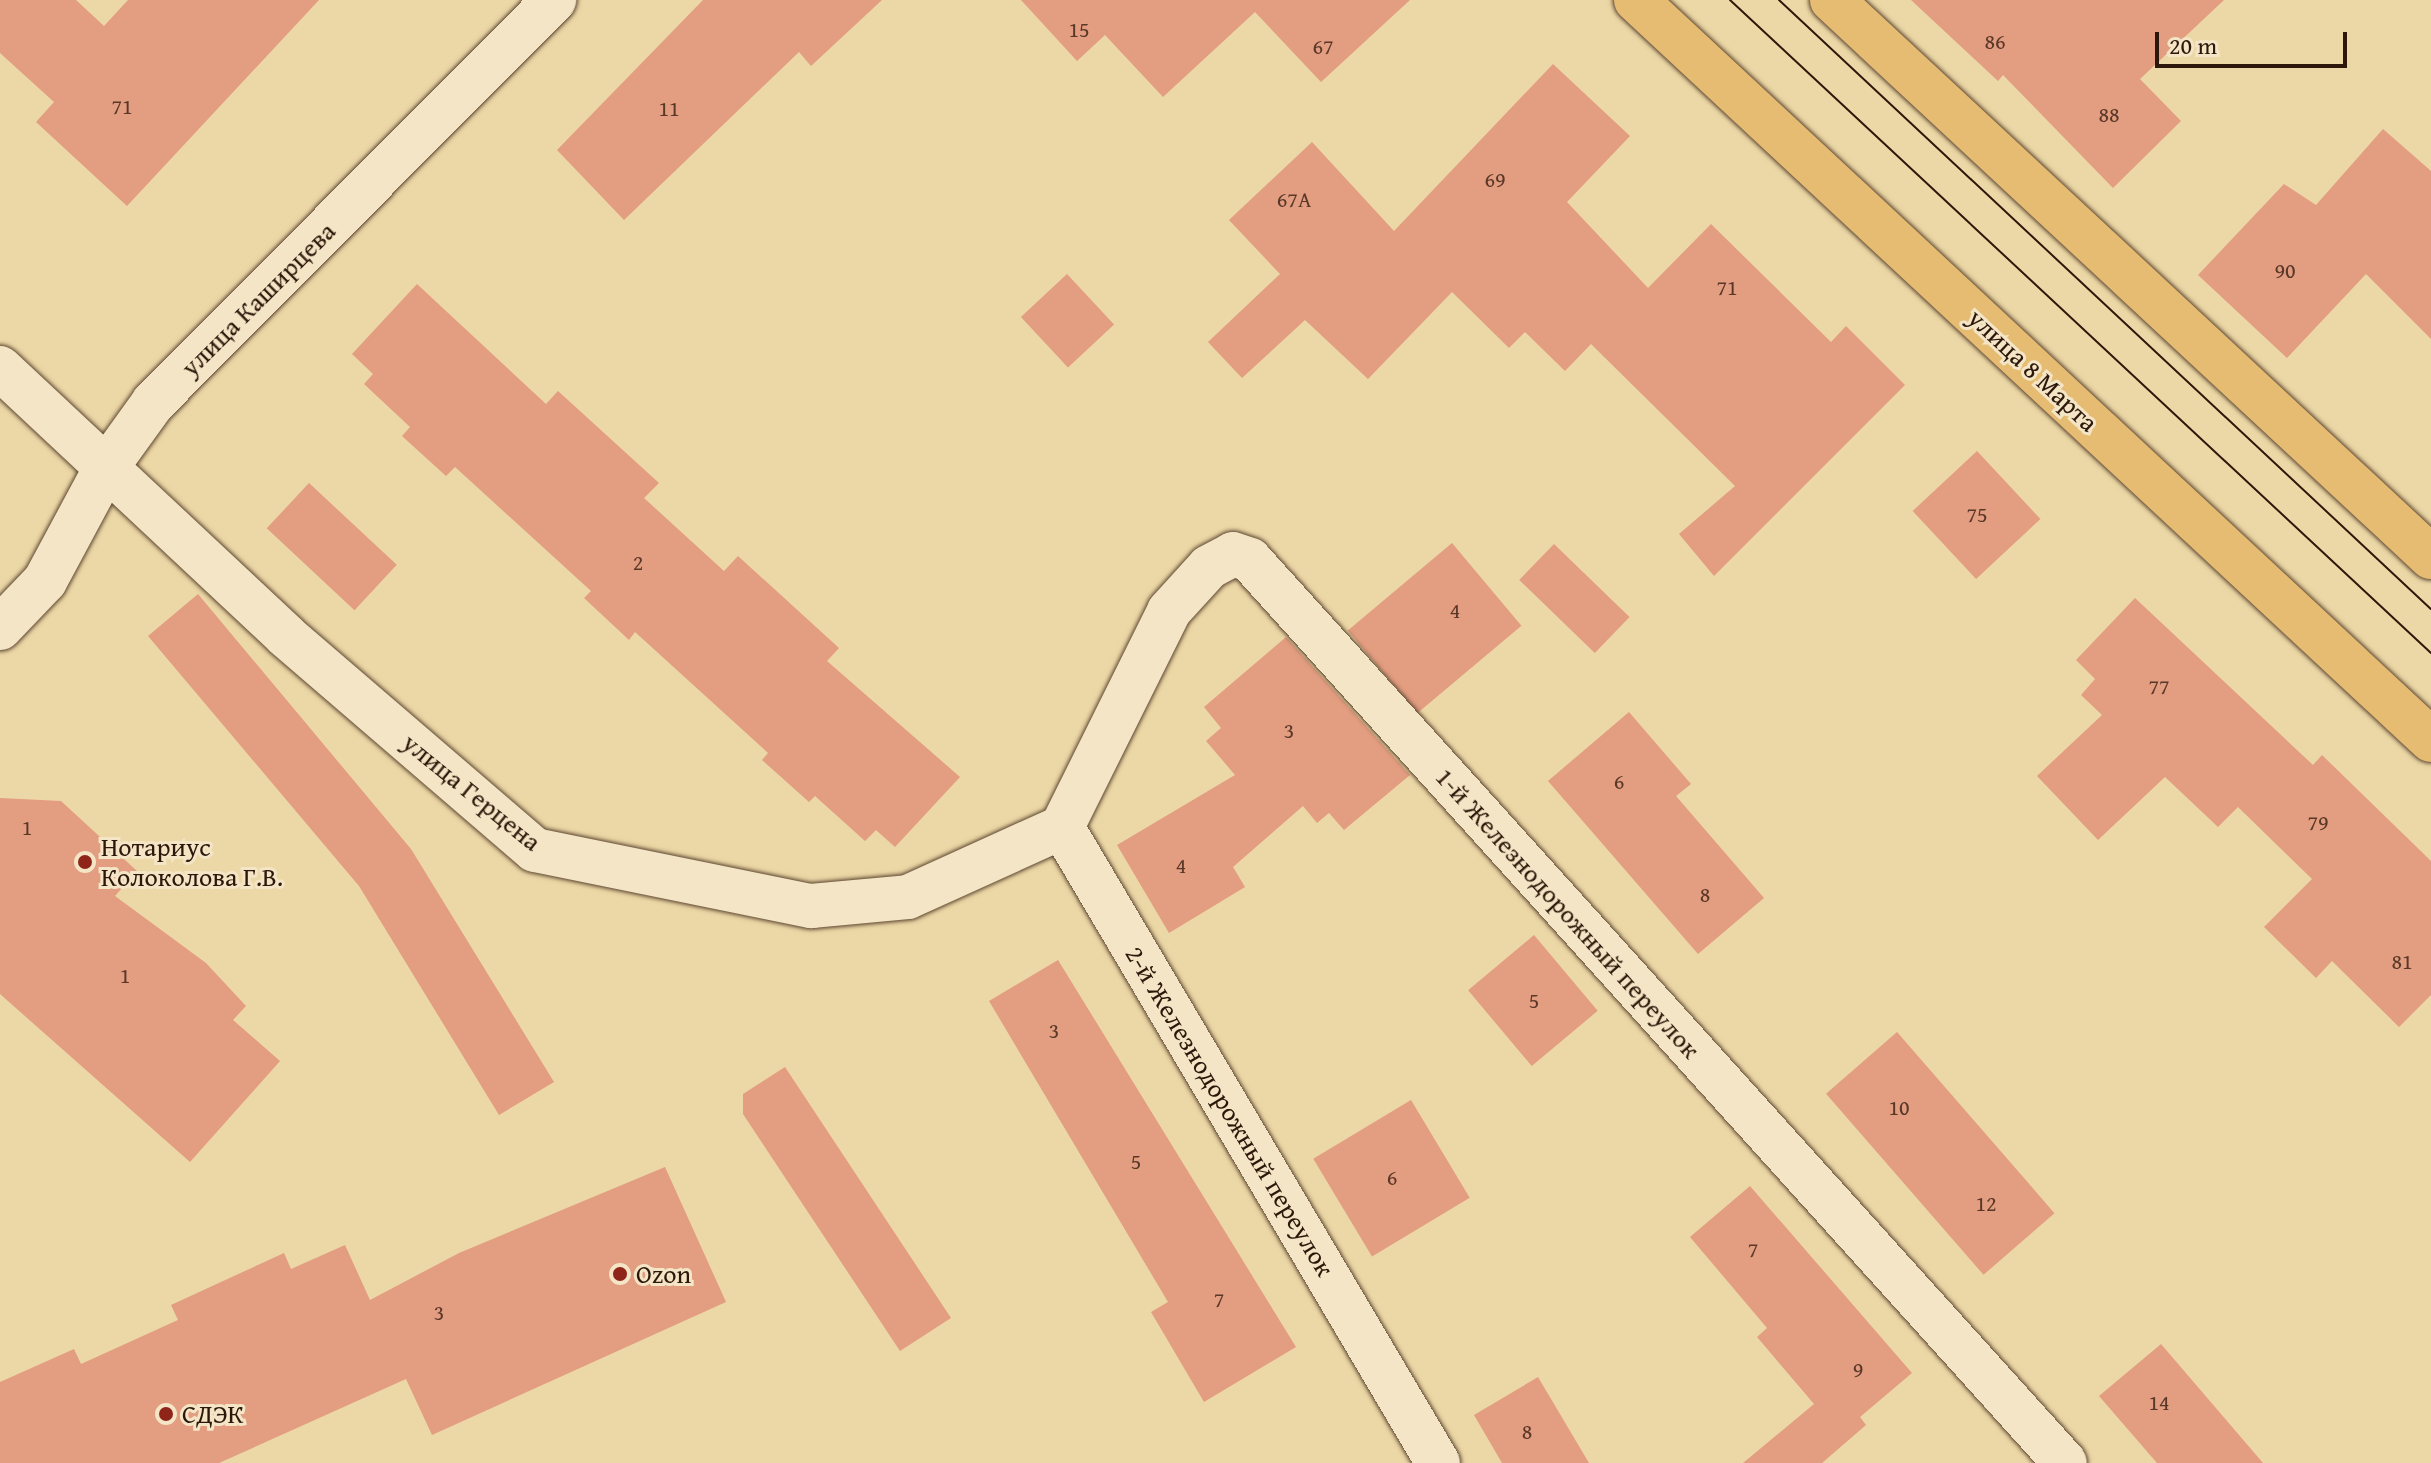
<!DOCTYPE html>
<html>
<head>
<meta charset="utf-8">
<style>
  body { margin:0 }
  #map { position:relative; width:2431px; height:1463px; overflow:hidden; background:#ecd7a6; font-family:"Gentium Book Plus",serif }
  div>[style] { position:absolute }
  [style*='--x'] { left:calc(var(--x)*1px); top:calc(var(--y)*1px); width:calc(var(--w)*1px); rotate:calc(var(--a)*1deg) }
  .building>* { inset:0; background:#e39d81; transform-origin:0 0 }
  .roads { filter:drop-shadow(0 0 2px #5d4731) drop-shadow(0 0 2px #5d4731) }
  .street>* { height:44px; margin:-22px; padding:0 22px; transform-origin:22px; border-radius:22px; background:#f3e5c5 }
  .primary>* { height:44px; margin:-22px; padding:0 22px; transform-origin:22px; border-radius:22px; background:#e6bc73 }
  .tram>* { height:2px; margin:-1px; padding:0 1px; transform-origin:1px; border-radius:1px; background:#2d170a }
  .dots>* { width:22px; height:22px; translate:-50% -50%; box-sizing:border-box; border:4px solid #f3e5c5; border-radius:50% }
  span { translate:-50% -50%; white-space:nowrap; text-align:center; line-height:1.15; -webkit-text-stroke:6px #f3e5c5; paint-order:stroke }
  .number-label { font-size:22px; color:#5a3828 }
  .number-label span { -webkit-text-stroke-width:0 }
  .street-label { font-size:26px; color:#2d170a }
  .poi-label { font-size:26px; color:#2d170a }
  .left { translate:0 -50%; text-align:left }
  .scale { position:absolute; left:2155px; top:32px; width:192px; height:36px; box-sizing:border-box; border:4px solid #2d170a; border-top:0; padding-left:10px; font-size:24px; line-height:28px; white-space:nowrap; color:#2d170a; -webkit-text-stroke:6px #f3e5c5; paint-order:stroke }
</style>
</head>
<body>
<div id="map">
  <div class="building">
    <i style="clip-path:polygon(0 0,76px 0,104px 26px,128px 0,319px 0,127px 206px,36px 122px,54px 102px,0 53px)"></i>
    <i style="clip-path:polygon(703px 0,882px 0,811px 66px,799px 52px,624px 220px,557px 150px)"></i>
    <i style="clip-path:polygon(1021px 0,1410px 0,1321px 82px,1255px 12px,1163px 97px,1105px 35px,1077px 61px)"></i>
    <i style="clip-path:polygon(1911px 0,2224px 0,2140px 79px,2181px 121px,2113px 188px,2003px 75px,1998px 81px)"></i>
    <i style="clip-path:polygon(1553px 64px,1630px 136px,1567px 202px,1648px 288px,1711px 224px,1831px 342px,1846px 326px,1905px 385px,1714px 576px,1679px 534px,1735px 486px,1591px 344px,1565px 371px,1525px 332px,1509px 348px,1452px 292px,1368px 379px,1305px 320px,1242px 378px,1208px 342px,1280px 274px,1229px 220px,1312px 142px,1394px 231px)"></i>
    <i style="clip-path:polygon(2383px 129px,2431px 171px,2431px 339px,2366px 274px,2287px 358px,2198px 275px,2284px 184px,2316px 205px)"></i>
    <i style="left:1067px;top:274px;width:69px;height:63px;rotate:47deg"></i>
    <i style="clip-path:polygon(417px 284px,546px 404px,558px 391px,659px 483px,644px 498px,724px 571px,738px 556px,839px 648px,827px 661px,960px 777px,895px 847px,876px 830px,865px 841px,815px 796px,809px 802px,762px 760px,768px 753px,635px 632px,629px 640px,584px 598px,591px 591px,455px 467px,446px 476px,402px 436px,410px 427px,364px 384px,373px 374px,352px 354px)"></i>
    <i style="left:1977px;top:451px;width:93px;height:88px;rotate:47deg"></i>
    <i style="left:309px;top:483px;width:120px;height:62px;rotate:43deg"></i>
    <i style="left:1452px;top:543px;width:108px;height:136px;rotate:50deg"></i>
    <i style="left:1554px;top:544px;width:105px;height:50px;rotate:44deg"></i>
    <i style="clip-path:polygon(198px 594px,411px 849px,554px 1082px,499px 1115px,359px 886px,148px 636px)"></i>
    <i style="clip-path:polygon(2135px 598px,2313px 765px,2322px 755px,2431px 861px,2431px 995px,2399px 1027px,2332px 961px,2316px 978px,2264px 927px,2312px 879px,2238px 807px,2218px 827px,2165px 777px,2098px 840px,2037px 776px,2102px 715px,2081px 695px,2095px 679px,2076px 660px)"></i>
    <i style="clip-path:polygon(1286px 637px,1410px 775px,1344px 830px,1329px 813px,1317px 823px,1303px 806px,1233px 867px,1245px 887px,1169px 933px,1117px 845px,1235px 775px,1206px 741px,1221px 728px,1204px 707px)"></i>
    <i style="clip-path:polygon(1629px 712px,1691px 784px,1676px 796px,1764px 898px,1698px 954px,1548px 781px)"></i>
    <i style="clip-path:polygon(0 798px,61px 801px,137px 871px,115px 896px,206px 963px,246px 1006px,233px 1020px,280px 1061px,190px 1162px,0 994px)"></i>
    <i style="left:1534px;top:935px;width:99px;height:86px;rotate:50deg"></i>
    <i style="clip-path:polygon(1058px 960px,1296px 1347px,1204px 1402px,1151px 1312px,1168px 1302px,989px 1001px)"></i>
    <i style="left:1897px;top:1032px;width:240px;height:94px;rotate:49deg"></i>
    <i style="clip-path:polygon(785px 1067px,951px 1318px,900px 1351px,743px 1114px,743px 1094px)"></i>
    <i style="left:1411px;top:1100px;width:114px;height:114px;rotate:59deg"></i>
    <i style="clip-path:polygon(665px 1167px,726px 1302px,432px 1435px,406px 1379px,219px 1463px,0 1463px,0 1382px,74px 1349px,81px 1364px,178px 1320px,171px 1305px,284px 1253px,291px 1269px,345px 1245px,370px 1300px,459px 1253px)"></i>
    <i style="clip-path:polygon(1750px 1186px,1912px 1373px,1860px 1417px,1866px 1425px,1822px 1463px,1743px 1463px,1814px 1404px,1757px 1337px,1767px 1328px,1690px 1237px)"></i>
    <i style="clip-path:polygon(2161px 1344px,2263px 1463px,2157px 1463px,2099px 1396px)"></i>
    <i style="clip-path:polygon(1538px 1377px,1589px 1463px,1502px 1463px,1474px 1415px)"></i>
  </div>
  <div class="roads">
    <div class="street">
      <i style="--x:0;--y:368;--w:392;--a:43.1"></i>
      <i style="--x:286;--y:636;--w:328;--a:40.7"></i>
      <i style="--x:535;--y:850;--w:282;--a:11.5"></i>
      <i style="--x:811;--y:906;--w:97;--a:-5.3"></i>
      <i style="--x:908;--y:897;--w:169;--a:-24.4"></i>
      <i style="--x:0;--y:628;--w:65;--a:-46.2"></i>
      <i style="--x:45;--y:581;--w:125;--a:-61.8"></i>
      <i style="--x:104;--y:471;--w:84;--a:-54.2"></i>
      <i style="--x:153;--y:403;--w:569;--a:-45.14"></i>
      <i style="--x:1438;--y:1463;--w:739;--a:-120.59"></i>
      <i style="--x:1062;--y:827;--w:241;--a:-63.6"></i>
      <i style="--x:1169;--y:611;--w:59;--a:-47.7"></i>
      <i style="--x:1209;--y:567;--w:27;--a:-28"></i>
      <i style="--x:1233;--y:554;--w:18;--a:19"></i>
      <i style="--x:1250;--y:560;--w:1216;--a:47.93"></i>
    </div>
    <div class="primary">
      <i style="--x:1636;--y:0;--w:1086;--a:42.95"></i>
      <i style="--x:1832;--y:0;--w:818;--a:42.92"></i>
    </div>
  </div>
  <div class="tram">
    <i style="--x:1730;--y:0;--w:958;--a:42.97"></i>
    <i style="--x:1779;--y:0;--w:892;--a:43.05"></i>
  </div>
  <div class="dots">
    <i style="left:85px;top:862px;background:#8f2418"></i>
    <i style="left:620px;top:1274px;background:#8f2418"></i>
    <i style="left:166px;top:1414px;background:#8f2418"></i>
  </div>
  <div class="number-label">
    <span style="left:1079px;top:30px">15</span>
    <span style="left:1995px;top:42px">86</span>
    <span style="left:1323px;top:47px">67</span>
    <span style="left:122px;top:107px">71</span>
    <span style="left:669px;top:109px">11</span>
    <span style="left:2109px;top:115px">88</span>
    <span style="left:1495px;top:180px">69</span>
    <span style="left:1294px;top:200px">67А</span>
    <span style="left:2285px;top:271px">90</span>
    <span style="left:1727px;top:288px">71</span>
    <span style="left:1977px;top:515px">75</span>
    <span style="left:638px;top:563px">2</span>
    <span style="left:1455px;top:611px">4</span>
    <span style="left:2159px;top:687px">77</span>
    <span style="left:1289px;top:731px">3</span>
    <span style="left:1619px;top:782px">6</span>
    <span style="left:2318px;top:823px">79</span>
    <span style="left:27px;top:828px">1</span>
    <span style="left:1181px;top:866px">4</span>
    <span style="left:1705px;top:895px">8</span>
    <span style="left:2402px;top:962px">81</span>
    <span style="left:125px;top:976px">1</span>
    <span style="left:1534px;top:1001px">5</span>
    <span style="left:1054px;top:1031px">3</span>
    <span style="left:1899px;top:1108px">10</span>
    <span style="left:1136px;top:1162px">5</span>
    <span style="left:1392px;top:1178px">6</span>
    <span style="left:1986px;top:1204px">12</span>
    <span style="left:1753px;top:1250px">7</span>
    <span style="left:1219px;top:1300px">7</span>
    <span style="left:439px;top:1313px">3</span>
    <span style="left:1858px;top:1370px">9</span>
    <span style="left:2159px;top:1403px">14</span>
    <span style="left:1527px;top:1432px">8</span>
  </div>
  <div class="street-label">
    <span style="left:258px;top:299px;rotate:-45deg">улица Каширцева</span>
    <span style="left:2033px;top:370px;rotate:43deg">улица 8 Марта</span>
    <span style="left:472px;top:792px;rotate:39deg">улица Герцена</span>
    <span style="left:1568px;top:913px;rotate:48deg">1-й Железнодорожный переулок</span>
    <span style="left:1230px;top:1111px;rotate:59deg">2-й Железнодорожный переулок</span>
  </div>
  <div class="poi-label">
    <span class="left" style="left:101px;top:862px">Нотариус<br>Колоколова Г.В.</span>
    <span class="left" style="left:636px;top:1274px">Ozon</span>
    <span class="left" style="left:182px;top:1414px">СДЭК</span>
  </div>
  <div class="scale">20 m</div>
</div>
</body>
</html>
